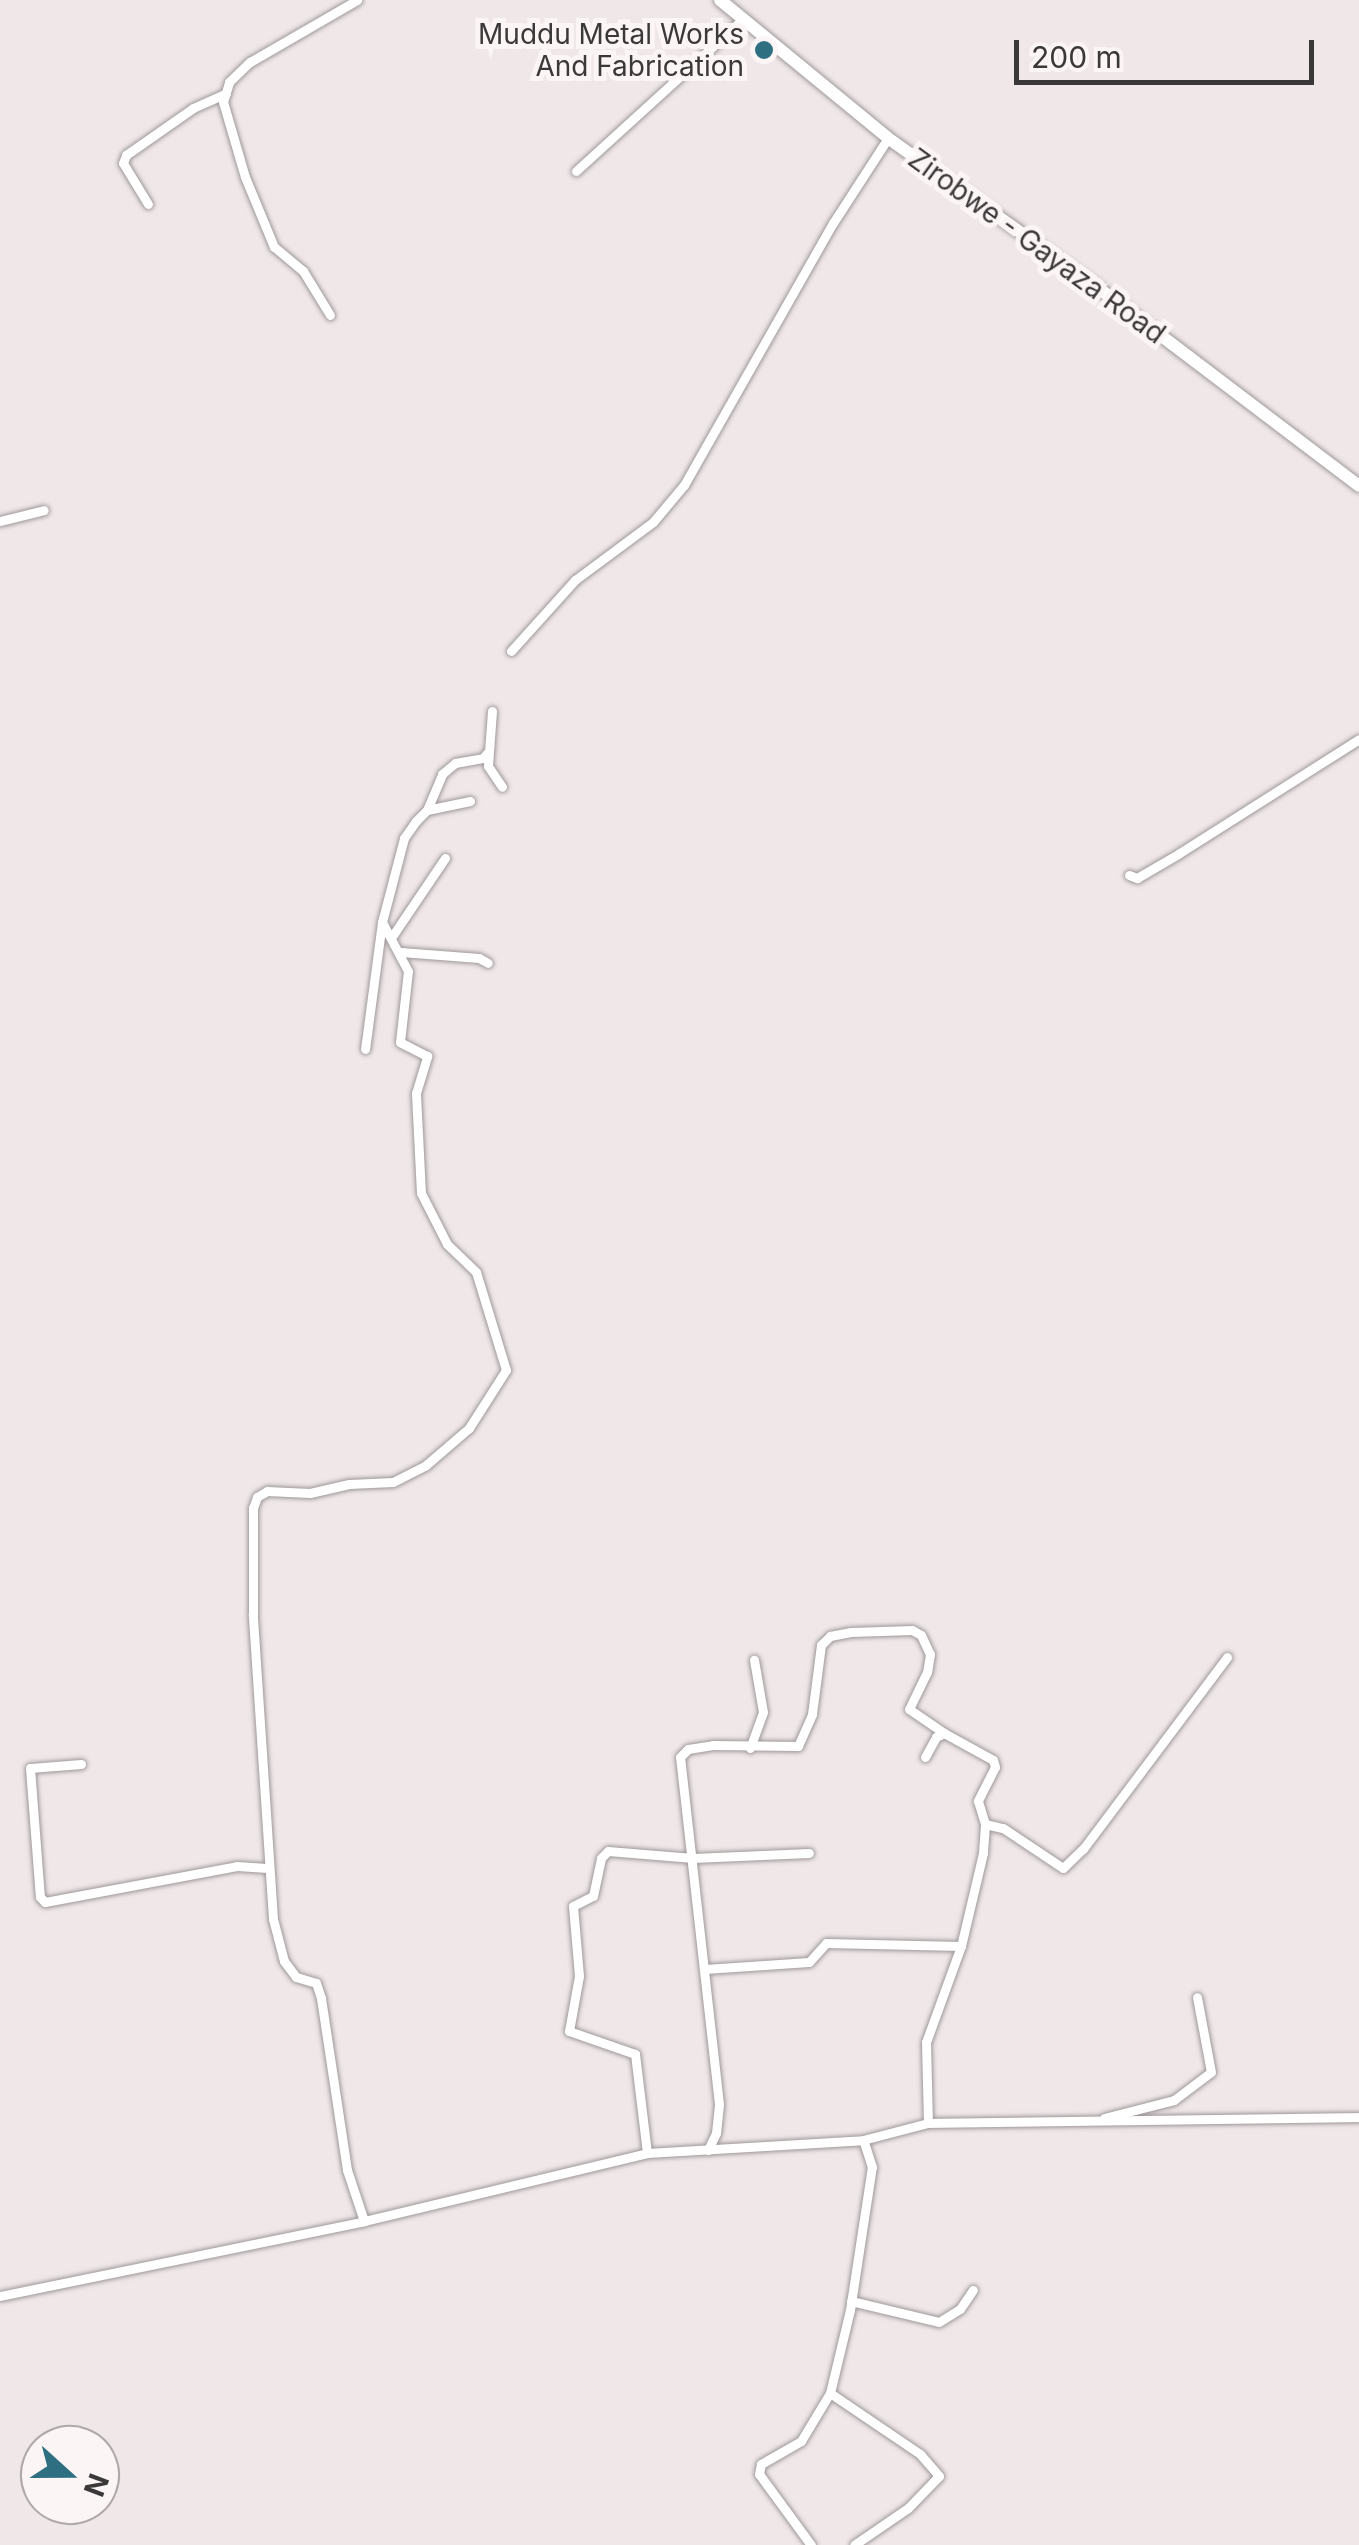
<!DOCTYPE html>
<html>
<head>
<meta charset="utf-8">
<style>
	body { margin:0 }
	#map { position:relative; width:1359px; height:2545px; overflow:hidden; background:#efe7e8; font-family:Inter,sans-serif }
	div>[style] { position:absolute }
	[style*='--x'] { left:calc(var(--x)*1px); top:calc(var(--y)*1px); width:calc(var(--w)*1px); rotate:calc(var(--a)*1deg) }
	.roads { filter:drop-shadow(0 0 2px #9f9899) drop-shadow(0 0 2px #9f9899) }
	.street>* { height:9px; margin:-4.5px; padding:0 4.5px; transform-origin:4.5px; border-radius:4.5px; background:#fff }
	.secondary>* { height:12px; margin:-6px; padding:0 6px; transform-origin:6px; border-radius:6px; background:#fff }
	.dots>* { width:28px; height:28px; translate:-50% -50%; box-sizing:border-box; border:5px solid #fcf5f6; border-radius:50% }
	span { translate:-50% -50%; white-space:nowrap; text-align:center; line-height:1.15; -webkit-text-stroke:10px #fcf5f6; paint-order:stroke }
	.poi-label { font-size:28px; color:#3b3839 }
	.right { translate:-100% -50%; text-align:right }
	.street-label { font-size:28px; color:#3b3839 }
	.north { position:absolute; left:20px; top:2425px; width:100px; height:100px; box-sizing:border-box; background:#fcf5f6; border:2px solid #afa9aa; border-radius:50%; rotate:111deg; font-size:28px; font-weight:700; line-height:40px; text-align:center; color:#3b3839 }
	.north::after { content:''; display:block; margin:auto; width:35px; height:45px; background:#2e6f82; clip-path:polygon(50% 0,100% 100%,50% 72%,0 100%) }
	.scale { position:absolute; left:1014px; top:40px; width:300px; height:45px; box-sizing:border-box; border:5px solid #3b3839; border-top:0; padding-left:12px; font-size:30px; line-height:35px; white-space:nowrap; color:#3b3839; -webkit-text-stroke:8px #fcf5f6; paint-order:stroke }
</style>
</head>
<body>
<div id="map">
	<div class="roads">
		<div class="street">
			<div style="--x:576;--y:171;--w:227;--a:-42.3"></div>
			<div style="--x:148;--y:204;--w:48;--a:-121.4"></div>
			<div style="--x:123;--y:163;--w:9;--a:-69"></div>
			<div style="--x:126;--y:155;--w:82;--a:-35"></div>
			<div style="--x:193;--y:108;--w:36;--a:-24"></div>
			<div style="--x:330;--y:315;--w:52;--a:-121.5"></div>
			<div style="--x:303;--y:271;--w:38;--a:-140"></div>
			<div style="--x:274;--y:247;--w:76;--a:-112.5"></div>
			<div style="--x:245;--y:177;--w:78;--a:-106.3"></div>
			<div style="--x:223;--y:102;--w:21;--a:-73"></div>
			<div style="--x:229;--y:82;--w:29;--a:-44"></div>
			<div style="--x:250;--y:62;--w:124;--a:-30.1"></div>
			<div style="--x:0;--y:521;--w:45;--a:-14"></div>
			<div style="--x:511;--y:651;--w:96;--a:-48"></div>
			<div style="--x:575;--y:580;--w:97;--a:-36.6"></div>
			<div style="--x:653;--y:522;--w:48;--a:-50"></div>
			<div style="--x:684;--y:485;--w:301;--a:-60.4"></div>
			<div style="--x:833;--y:223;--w:101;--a:-57.1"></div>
			<div style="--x:492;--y:711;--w:55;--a:94.2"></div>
			<div style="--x:488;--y:766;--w:25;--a:56"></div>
			<div style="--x:427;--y:810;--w:39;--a:-67"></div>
			<div style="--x:442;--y:774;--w:17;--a:-40"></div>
			<div style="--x:455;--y:763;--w:28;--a:-10"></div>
			<div style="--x:483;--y:758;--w:6;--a:-51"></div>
			<div style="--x:1129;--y:875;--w:9;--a:21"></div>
			<div style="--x:1137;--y:878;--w:48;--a:-30.3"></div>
			<div style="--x:1178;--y:854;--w:214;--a:-32.4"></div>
			<div style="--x:382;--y:922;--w:87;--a:-75.3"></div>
			<div style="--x:404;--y:838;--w:21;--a:-55"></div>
			<div style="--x:416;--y:821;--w:16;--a:-45"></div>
			<div style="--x:427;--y:810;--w:44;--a:-11.8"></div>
			<div style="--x:393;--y:935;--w:93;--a:-56"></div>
			<div style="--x:401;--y:952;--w:78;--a:4.4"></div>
			<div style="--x:479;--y:958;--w:10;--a:29"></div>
			<div style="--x:750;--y:1748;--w:38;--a:-70"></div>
			<div style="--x:763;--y:1712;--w:53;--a:-99.8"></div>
			<div style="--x:925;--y:1757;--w:23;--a:-61"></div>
			<div style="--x:936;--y:1737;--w:9;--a:-27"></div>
			<div style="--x:944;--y:1733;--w:56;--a:28.9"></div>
			<div style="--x:993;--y:1760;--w:7;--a:74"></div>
			<div style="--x:995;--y:1767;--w:38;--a:117"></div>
			<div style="--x:978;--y:1801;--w:24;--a:73"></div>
			<div style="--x:985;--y:1824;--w:29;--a:94"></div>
			<div style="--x:983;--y:1853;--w:96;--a:103.3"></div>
			<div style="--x:961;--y:1946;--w:102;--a:110"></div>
			<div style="--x:926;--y:2042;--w:81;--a:88.6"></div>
			<div style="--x:81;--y:1764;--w:51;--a:175.5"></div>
			<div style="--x:30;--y:1768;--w:129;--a:85.6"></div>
			<div style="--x:40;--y:1897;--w:7;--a:45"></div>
			<div style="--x:45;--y:1902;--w:195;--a:-10.6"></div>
			<div style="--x:237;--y:1866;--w:30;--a:4"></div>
			<div style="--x:985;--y:1824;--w:18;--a:13"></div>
			<div style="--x:1003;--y:1828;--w:72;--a:33.7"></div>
			<div style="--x:1063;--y:1868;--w:28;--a:-44"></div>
			<div style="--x:1083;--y:1849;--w:240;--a:-53.1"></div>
			<div style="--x:705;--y:1969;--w:104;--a:-3.9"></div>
			<div style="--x:809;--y:1962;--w:25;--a:-48"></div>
			<div style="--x:826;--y:1943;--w:135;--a:1.3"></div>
			<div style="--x:1104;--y:2118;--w:72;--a:-14.4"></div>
			<div style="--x:1174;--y:2100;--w:46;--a:-37.1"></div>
			<div style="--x:1211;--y:2072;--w:76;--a:-100.6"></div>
			<div style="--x:708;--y:2150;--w:19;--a:-65"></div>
			<div style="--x:716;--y:2133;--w:29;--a:-84"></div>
			<div style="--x:719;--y:2104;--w:349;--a:-96.4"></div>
			<div style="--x:680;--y:1757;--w:11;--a:-45"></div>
			<div style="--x:688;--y:1749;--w:25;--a:-9"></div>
			<div style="--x:713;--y:1745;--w:85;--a:0.7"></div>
			<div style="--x:798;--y:1746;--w:35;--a:-66"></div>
			<div style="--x:812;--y:1714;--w:70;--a:-82.6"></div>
			<div style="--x:821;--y:1645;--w:13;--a:-45"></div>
			<div style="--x:830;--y:1636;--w:21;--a:-11"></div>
			<div style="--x:851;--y:1632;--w:61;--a:-1.9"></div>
			<div style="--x:912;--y:1630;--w:10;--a:29"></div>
			<div style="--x:921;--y:1635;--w:21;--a:65"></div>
			<div style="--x:930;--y:1654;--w:18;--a:99"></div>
			<div style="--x:927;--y:1672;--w:41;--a:115.9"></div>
			<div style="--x:909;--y:1709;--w:42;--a:34.4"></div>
			<div style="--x:647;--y:2153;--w:100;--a:-96.9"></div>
			<div style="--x:635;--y:2054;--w:70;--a:-160.8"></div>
			<div style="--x:569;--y:2031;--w:56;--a:-79.7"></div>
			<div style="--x:579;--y:1976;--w:70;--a:-94.9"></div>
			<div style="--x:573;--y:1906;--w:22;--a:-27"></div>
			<div style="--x:593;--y:1896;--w:39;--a:-78"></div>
			<div style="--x:601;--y:1858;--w:10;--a:-45"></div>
			<div style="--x:608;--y:1851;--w:85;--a:4.7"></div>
			<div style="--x:693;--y:1858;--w:116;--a:-2.5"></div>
			<div style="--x:364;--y:2221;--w:54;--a:-108.4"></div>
			<div style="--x:347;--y:2170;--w:174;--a:-98.6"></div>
			<div style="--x:321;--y:1998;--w:16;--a:-108"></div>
			<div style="--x:316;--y:1983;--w:21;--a:-163"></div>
			<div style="--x:296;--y:1977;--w:20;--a:-127"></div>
			<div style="--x:284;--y:1961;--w:43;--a:-104.7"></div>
			<div style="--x:273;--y:1919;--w:306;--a:-93.8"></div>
			<div style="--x:253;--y:1614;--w:106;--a:-90"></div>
			<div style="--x:253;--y:1508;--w:12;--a:-70"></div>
			<div style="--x:257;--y:1497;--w:12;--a:-31"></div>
			<div style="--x:267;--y:1491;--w:43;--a:2.7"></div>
			<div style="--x:310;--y:1493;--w:40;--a:-13"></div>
			<div style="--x:349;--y:1484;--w:44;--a:-2.6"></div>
			<div style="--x:393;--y:1482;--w:37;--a:-27"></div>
			<div style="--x:426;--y:1465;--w:57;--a:-40.7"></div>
			<div style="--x:469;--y:1428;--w:69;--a:-57.5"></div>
			<div style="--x:506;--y:1370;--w:102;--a:-107"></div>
			<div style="--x:476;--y:1272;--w:40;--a:-136"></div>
			<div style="--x:447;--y:1244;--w:57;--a:-117"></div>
			<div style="--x:421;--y:1193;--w:100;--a:-92.9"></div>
			<div style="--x:416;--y:1093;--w:39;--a:-73"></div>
			<div style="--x:427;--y:1056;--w:30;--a:-153"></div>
			<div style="--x:400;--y:1042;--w:71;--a:-83.6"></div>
			<div style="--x:408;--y:971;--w:55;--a:-118"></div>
			<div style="--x:382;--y:922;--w:128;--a:97.6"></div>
			<div style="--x:0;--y:2296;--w:372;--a:-11.6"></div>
			<div style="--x:364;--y:2221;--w:291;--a:-13.5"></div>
			<div style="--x:647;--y:2153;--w:216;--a:-3.4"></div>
			<div style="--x:863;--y:2140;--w:67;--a:-14.7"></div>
			<div style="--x:928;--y:2123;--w:431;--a:-0.8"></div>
			<div style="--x:851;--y:2301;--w:90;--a:13.4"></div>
			<div style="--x:939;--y:2322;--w:25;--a:-32"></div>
			<div style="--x:960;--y:2309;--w:23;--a:-56"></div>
			<div style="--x:830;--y:2393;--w:109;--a:34.1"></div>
			<div style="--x:920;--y:2454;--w:29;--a:49"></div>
			<div style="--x:939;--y:2476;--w:45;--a:134.1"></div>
			<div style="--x:908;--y:2508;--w:65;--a:145.6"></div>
			<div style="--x:811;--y:2545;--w:88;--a:-126.2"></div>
			<div style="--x:759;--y:2474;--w:10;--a:-79"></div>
			<div style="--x:761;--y:2464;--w:46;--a:-29.9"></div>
			<div style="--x:801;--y:2441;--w:56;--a:-58.9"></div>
			<div style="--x:830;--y:2393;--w:85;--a:-76.5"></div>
			<div style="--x:850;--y:2310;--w:145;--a:-81.3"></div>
			<div style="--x:872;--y:2167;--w:28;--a:-108"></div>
		</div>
		<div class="secondary">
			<div style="--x:720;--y:0;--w:217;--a:39.4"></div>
			<div style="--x:888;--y:138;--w:252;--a:35.5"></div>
			<div style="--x:1093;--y:284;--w:334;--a:37.2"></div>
		</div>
	</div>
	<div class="dots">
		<div style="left:764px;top:50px;background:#2e6f82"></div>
	</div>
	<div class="poi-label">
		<span class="right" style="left:744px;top:50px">Muddu Metal Works<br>And Fabrication</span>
	</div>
	<div class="street-label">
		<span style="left:1037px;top:246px;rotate:36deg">Zirobwe - Gayaza Road</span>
	</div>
	<div class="north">N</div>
	<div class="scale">200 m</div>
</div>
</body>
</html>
